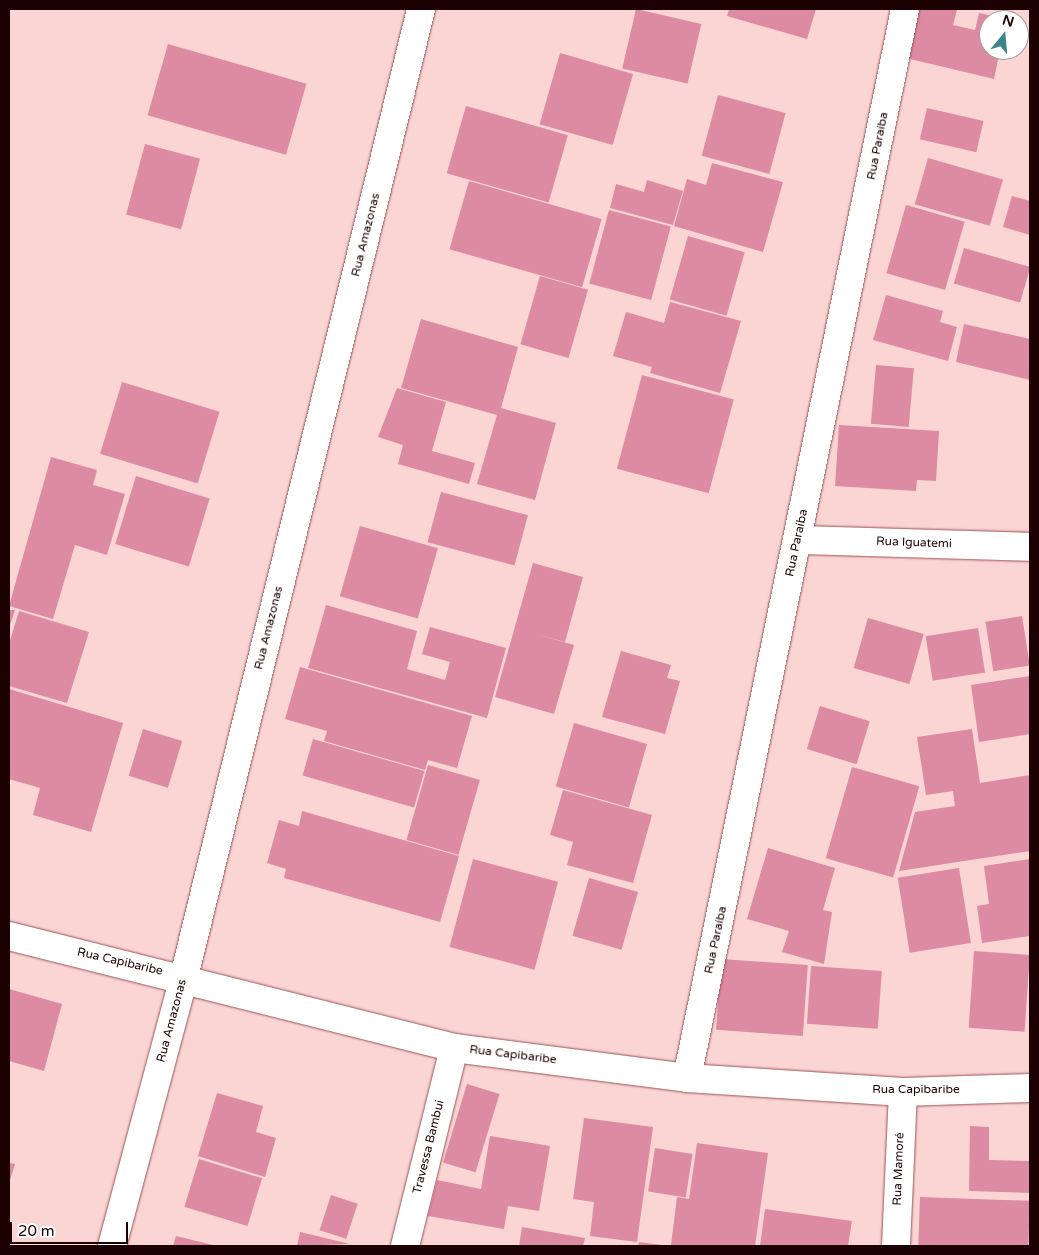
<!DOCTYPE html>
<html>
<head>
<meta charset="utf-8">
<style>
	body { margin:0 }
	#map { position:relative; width:1039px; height:1255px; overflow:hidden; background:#fad5d4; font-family:"Varela Round",sans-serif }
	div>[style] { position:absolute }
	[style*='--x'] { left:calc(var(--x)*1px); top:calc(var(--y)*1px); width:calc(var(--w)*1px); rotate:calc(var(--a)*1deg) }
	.building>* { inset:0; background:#dd8aa3; transform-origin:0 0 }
	.roads { filter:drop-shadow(0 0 1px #9f5051) drop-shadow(0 0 1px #9f5051) }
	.minor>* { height:28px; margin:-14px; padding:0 14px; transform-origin:14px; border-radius:14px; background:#fff }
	span { translate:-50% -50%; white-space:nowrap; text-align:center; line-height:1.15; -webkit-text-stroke:4px #fff; paint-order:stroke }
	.street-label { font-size:12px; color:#1d0203 }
	.frame { position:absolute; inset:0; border:10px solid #1d0203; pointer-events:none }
	.north { position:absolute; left:979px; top:10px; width:50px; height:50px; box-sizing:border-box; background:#fff; border:1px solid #a59a9a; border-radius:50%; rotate:17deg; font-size:14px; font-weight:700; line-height:20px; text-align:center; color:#1d0203 }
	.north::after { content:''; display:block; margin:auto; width:18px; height:22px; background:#3c8489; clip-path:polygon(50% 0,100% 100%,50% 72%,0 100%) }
	.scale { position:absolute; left:10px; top:1222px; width:118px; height:22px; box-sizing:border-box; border:2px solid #1d0203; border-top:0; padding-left:6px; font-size:15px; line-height:18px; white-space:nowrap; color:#1d0203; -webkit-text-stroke:4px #fff; paint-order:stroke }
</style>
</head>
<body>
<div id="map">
	<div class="building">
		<div style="left:636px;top:9px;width:67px;height:61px;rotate:13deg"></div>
		<div style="clip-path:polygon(729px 9px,816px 9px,807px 39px,727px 16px)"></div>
		<div style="clip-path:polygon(917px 9px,957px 10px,953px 25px,975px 30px,979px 13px,1008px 19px,989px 20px,989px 50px,1000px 50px,994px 79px,906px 58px)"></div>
		<div style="left:168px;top:44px;width:144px;height:74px;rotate:16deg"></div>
		<div style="left:560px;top:53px;width:76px;height:74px;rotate:16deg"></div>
		<div style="left:718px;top:95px;width:70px;height:63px;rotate:15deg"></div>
		<div style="left:466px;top:106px;width:106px;height:70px;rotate:16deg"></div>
		<div style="left:927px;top:108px;width:58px;height:32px;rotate:13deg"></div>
		<div style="left:145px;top:144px;width:57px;height:73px;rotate:15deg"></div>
		<div style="left:928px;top:158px;width:78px;height:48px;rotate:16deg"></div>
		<div style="clip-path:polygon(712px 163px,783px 182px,763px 252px,674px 226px,687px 179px,706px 185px)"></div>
		<div style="clip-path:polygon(647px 180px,683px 191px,673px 225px,610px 208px,616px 184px,644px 192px)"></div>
		<div style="left:469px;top:181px;width:138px;height:71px;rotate:16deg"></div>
		<div style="clip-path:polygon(1012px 196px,1030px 201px,1030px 235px,1003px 227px)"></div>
		<div style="left:906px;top:205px;width:61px;height:71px;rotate:16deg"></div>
		<div style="left:609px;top:210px;width:64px;height:76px;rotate:15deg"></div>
		<div style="left:688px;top:236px;width:59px;height:66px;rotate:16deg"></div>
		<div style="left:964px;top:248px;width:69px;height:37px;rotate:16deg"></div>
		<div style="left:540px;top:276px;width:50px;height:71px;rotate:16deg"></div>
		<div style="clip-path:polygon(886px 295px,943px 311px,940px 322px,957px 327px,948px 361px,873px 340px)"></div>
		<div style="clip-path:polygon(670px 302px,741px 321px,720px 393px,650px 373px,652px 367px,613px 356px,626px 312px,664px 323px)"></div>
		<div style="clip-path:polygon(421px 319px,518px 347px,501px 408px,556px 423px,535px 500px,477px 484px,497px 415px,401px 388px)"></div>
		<div style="clip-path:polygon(964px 324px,1030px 339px,1030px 380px,956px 362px)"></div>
		<div style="left:876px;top:365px;width:38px;height:59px;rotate:5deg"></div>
		<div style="left:642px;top:375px;width:95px;height:97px;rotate:15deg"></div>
		<div style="left:122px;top:382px;width:102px;height:75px;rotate:17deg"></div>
		<div style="clip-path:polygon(397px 388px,446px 402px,432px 451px,475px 463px,469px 484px,398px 464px,403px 445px,378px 437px)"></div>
		<div style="clip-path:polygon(839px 425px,939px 431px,936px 481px,917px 480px,916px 491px,835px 486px)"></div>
		<div style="clip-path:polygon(51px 457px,97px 470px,93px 485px,125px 494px,107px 555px,75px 545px,53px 619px,9px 606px)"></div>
		<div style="left:136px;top:476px;width:77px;height:71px;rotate:17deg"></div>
		<div style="left:441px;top:492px;width:90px;height:52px;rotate:15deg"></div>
		<div style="left:360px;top:526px;width:81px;height:73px;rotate:16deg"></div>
		<div style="clip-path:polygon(533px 563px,583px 577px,565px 642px,535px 634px,574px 645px,554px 714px,495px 697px)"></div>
		<div style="clip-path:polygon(326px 605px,417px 631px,407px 669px,445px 680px,450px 662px,422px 654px,430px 627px,506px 648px,487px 718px,308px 668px)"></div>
		<div style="clip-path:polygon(9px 610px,15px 610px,9px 628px)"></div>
		<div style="clip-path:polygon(19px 611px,89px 632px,67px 703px,9px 686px,9px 644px)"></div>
		<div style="left:1022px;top:616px;width:50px;height:37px;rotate:81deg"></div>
		<div style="left:868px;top:618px;width:58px;height:52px;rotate:16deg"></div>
		<div style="left:978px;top:628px;width:45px;height:53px;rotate:81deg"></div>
		<div style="clip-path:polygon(621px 651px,671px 665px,667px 678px,680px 681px,665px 734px,602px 717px)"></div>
		<div style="clip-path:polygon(300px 667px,472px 716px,457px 768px,428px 760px,425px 770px,324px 741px,327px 731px,285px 719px)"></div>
		<div style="clip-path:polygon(1030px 676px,1030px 734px,979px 742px,971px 685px)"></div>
		<div style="clip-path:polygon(9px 689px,123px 723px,91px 832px,33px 815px,40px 788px,9px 779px)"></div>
		<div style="left:820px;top:706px;width:52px;height:45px;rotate:17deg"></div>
		<div style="left:574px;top:723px;width:76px;height:66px;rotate:16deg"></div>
		<div style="left:143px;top:729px;width:41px;height:49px;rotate:17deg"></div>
		<div style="clip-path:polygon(972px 729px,980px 783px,1030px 775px,1030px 851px,899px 871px,915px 812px,955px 806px,953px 791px,926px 795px,917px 737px)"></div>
		<div style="left:313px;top:739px;width:116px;height:38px;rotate:16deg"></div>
		<div style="left:428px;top:765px;width:54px;height:78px;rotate:16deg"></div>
		<div style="left:852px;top:767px;width:70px;height:95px;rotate:16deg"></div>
		<div style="clip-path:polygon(563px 790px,652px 815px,633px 883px,567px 865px,573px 842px,550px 835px)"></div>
		<div style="clip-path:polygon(302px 811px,459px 856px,440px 922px,284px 878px,286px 869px,267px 863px,279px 820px,299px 826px)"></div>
		<div style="clip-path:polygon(768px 848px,835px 868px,823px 910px,832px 912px,824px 964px,782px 952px,789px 931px,747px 919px)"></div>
		<div style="left:473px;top:859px;width:88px;height:91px;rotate:15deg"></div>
		<div style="clip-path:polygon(1030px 859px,1030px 936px,982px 943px,977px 906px,989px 904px,984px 866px)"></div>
		<div style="left:959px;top:868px;width:76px;height:62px;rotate:81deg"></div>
		<div style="left:589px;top:878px;width:51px;height:60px;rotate:16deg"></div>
		<div style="left:974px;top:951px;width:56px;height:77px;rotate:4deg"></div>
		<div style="left:721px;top:959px;width:87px;height:71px;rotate:4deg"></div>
		<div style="left:811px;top:966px;width:71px;height:58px;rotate:4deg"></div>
		<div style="clip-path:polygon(9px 989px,62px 1004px,44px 1071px,9px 1061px)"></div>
		<div style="left:467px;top:1084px;width:34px;height:82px;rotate:17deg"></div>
		<div style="clip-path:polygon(217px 1093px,263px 1106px,256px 1132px,276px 1138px,265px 1177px,198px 1156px)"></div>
		<div style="clip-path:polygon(584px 1118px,653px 1127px,637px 1242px,590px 1236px,594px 1202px,573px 1199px)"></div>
		<div style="clip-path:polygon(970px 1126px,989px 1127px,989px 1160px,1030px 1161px,1030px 1193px,969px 1191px)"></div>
		<div style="clip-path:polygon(490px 1136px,550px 1146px,539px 1211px,508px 1206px,504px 1229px,428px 1216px,437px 1180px,481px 1189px)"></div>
		<div style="clip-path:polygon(697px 1143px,768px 1153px,755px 1246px,671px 1245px,677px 1197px,689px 1199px)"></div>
		<div style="left:655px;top:1148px;width:38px;height:44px;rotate:9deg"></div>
		<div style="left:199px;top:1159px;width:66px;height:50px;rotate:17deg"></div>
		<div style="clip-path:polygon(9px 1163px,15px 1164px,9px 1183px)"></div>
		<div style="left:331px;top:1195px;width:28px;height:37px;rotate:18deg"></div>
		<div style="left:920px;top:1197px;width:110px;height:49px;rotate:2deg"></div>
		<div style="clip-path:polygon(765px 1209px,852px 1221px,848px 1246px,760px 1246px)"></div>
		<div style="clip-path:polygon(522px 1227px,585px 1238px,583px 1246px,519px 1246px)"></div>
		<div style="clip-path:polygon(300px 1232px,350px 1244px,297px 1246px)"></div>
		<div style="clip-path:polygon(176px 1236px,217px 1246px,173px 1246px)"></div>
		<div style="clip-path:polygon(639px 1242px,662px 1245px,662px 1246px,638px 1246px)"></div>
	</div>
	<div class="roads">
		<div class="minor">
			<div style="--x:798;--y:540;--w:232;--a:1.7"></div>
			<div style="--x:9;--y:936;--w:459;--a:14.1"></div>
			<div style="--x:454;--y:1048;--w:235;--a:7.3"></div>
			<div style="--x:687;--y:1078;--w:216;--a:3.7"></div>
			<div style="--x:903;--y:1092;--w:127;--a:-1.8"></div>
			<div style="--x:687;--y:1078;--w:1091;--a:-78.47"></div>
			<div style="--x:112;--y:1246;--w:278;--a:-75"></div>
			<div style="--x:184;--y:977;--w:997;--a:-76.24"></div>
			<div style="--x:405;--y:1246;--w:204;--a:-76.1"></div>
			<div style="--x:896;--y:1246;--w:154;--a:-87.4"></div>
		</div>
	</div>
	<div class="street-label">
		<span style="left:878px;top:146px;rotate:-79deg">Rua Paraíba</span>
		<span style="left:366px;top:235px;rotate:-76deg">Rua Amazonas</span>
		<span style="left:797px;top:543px;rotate:-78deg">Rua Paraíba</span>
		<span style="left:914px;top:543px;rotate:2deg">Rua Iguatemi</span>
		<span style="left:269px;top:628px;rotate:-76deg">Rua Amazonas</span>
		<span style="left:716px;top:940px;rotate:-78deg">Rua Paraíba</span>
		<span style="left:120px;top:962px;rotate:13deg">Rua Capibaribe</span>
		<span style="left:172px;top:1021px;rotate:-75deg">Rua Amazonas</span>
		<span style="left:513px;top:1055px;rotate:7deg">Rua Capibaribe</span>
		<span style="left:916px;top:1090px">Rua Capibaribe</span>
		<span style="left:429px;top:1147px;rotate:-76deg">Travessa Bambui</span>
		<span style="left:899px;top:1169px;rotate:-88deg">Rua Mamoré</span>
	</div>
	<div class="frame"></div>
	<div class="north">N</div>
	<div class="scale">20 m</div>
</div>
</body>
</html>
